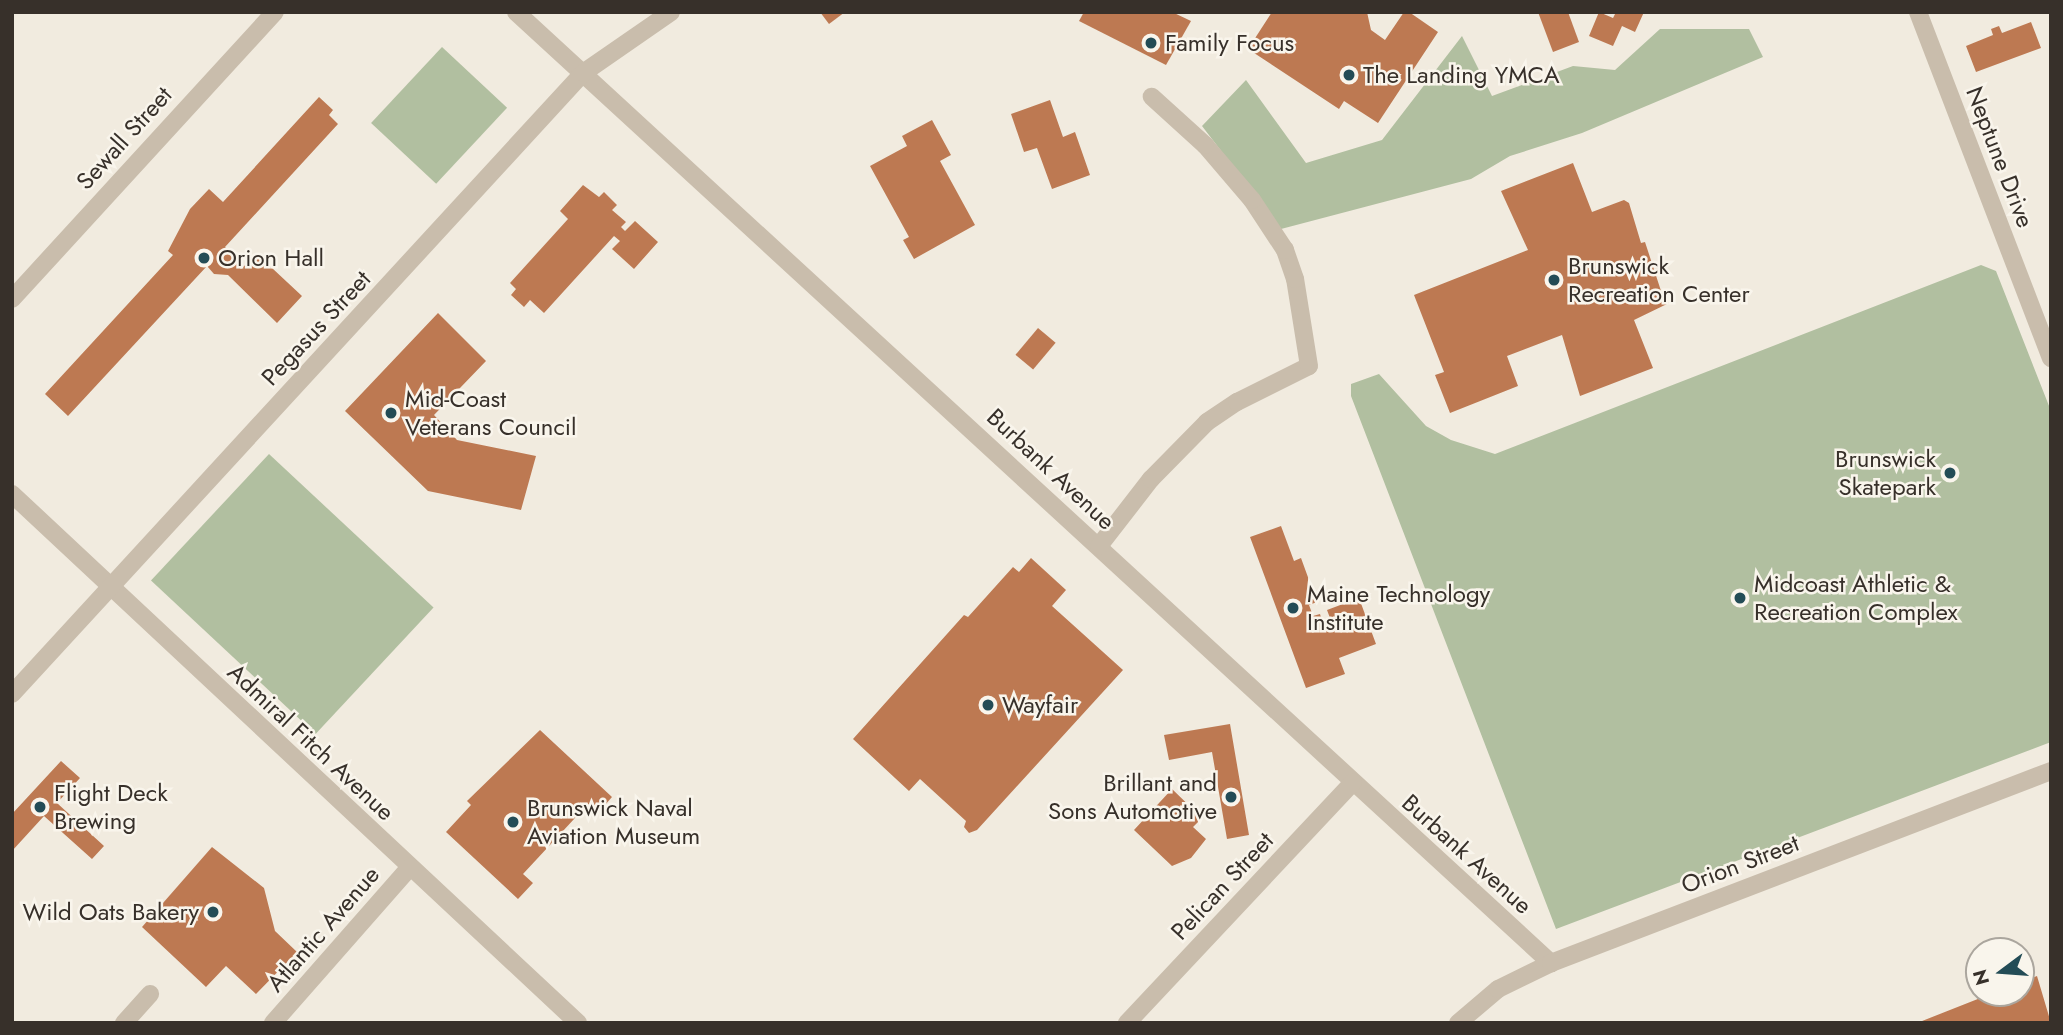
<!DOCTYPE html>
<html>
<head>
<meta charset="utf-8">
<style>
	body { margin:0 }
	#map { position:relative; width:2063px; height:1035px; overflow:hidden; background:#f1ebdf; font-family:Jost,sans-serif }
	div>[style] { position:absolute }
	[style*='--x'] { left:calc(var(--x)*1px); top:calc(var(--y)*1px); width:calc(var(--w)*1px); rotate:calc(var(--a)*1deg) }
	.green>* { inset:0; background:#b1bfa0; transform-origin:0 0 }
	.building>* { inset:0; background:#bd7952; transform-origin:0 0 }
	.minor>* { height:18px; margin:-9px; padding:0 9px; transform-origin:9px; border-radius:9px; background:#c9bdac }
	.dots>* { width:19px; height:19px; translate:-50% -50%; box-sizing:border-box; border:4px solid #f9f5ec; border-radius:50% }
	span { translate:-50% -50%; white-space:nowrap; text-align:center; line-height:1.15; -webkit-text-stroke:5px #f9f5ec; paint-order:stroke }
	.poi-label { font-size:24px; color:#37302a }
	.left { translate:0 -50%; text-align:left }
	.right { translate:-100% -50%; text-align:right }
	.street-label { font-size:24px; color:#37302a }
	.frame { position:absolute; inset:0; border:14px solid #37302a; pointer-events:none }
	.north { position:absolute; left:1965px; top:937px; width:70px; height:70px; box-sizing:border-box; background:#f9f5ec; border:2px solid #aba69e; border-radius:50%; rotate:254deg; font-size:19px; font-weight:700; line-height:28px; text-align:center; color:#37302a }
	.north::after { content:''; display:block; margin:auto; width:24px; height:32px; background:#234c56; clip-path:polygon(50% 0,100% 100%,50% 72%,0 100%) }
</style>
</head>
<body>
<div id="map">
	<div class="green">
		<div style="clip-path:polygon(1660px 29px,1749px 29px,1763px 57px,1582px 133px,1510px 156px,1471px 179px,1281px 229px,1202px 126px,1246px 80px,1306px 163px,1382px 140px,1462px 36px,1492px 96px,1573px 66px,1615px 70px)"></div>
		<div style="left:442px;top:47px;width:89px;height:104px;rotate:43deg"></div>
		<div style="clip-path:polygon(1981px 265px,1996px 271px,2051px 411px,2051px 742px,1556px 929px,1351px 396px,1351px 384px,1379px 374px,1426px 426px,1451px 440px,1495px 454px)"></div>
		<div style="left:269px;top:454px;width:225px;height:173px;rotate:43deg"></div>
	</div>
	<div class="building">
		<div style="clip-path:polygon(820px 12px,845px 12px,829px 24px)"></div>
		<div style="clip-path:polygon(1084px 12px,1172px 12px,1191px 21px,1166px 65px,1079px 21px)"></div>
		<div style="clip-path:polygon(1272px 12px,1367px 12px,1371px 30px,1385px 40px,1404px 12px,1409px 12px,1438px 32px,1378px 123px,1344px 101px,1339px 109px,1248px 49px)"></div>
		<div style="clip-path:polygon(1538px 12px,1568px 12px,1579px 42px,1553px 52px)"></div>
		<div style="clip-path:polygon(1599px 12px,1613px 18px,1616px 12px,1644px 12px,1635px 32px,1622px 26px,1613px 46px,1589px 36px)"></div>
		<div style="clip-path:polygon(2031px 22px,2041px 48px,1976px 72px,1966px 46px,1993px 35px,1991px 29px,1999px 26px,2002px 33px)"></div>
		<div style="clip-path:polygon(319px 97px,333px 110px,329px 115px,338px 124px,225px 247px,241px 261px,237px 265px,241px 269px,257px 254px,302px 296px,277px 323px,228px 275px,214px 274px,207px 266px,68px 416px,45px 394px,173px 255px,168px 251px,190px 209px,209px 189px,223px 202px)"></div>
		<div style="clip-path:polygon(1050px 100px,1063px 137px,1075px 132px,1090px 175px,1052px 189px,1037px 148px,1024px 152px,1011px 114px)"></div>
		<div style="clip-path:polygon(932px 120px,951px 155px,940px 161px,975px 225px,914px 259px,903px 240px,909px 237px,870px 166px,907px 146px,902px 136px)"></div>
		<div style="clip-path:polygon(1573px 163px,1592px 212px,1624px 200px,1629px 203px,1641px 243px,1645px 242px,1663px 297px,1669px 303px,1634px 320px,1653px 368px,1580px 396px,1562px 335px,1507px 356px,1518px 386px,1450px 413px,1435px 375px,1444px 372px,1414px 295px,1528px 250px,1501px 191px)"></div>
		<div style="clip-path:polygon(583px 185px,599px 197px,604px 192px,617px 205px,612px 210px,626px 222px,621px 227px,625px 231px,635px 221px,658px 242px,634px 269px,612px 249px,620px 241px,614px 236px,544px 313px,530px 300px,524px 307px,511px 295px,516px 289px,510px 283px,568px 219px,560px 211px)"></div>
		<div style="clip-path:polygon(438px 313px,486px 361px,434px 415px,457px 440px,536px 456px,521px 510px,428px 491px,345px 411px)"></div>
		<div style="left:1038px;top:328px;width:23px;height:35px;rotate:40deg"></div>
		<div style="clip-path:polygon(1281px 526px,1294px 561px,1301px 558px,1317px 602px,1309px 605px,1313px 616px,1320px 614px,1322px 621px,1330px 618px,1327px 610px,1359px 598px,1376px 644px,1339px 658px,1345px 674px,1306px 688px,1250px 537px)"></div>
		<div style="clip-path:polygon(1031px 558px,1066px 590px,1052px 606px,1123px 670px,977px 830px,969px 833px,964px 827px,966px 821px,920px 779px,909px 791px,853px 739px,964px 615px,968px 617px,1013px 567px,1019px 572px)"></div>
		<div style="clip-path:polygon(1230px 724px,1249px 835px,1227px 839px,1212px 752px,1169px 760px,1164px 735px)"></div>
		<div style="clip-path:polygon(540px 730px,612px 797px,598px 813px,588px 804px,523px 874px,533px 883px,518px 899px,446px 832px,471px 805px,467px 801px)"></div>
		<div style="clip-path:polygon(61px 761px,80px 778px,57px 803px,104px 846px,92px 859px,44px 816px,12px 851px,12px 814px)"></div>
		<div style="clip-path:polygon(1172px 789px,1202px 818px,1193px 827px,1206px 839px,1191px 858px,1172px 866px,1134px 830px)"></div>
		<div style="clip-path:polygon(212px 847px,264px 888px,275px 931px,297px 952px,256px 994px,226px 966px,206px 987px,142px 927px)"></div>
		<div style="clip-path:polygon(2037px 976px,2051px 1023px,1917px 1023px,1993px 993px,2021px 993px,2021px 982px)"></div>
	</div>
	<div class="minor">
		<div style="--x:516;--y:12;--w:1406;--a:42.58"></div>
		<div style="--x:1918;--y:12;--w:371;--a:69"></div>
		<div style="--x:12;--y:299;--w:389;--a:-47.5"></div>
		<div style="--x:12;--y:494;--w:775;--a:43.06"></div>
		<div style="--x:1099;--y:546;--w:85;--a:-52.2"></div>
		<div style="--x:1151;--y:479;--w:80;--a:-45.5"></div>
		<div style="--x:1207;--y:422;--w:36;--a:-34"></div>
		<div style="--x:1237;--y:402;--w:80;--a:-26.6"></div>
		<div style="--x:1309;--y:366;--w:88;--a:-99.1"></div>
		<div style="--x:1295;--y:279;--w:31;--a:-109"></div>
		<div style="--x:1285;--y:250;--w:60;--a:-123.4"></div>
		<div style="--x:1252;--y:200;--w:72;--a:-130.5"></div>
		<div style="--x:1205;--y:145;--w:72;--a:-137.8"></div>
		<div style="--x:12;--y:694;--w:844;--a:-47.4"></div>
		<div style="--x:583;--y:73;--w:107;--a:-34.7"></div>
		<div style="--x:124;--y:1023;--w:39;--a:-48"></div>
		<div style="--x:273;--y:1023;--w:208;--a:-48.7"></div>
		<div style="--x:1127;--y:1023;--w:330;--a:-46.8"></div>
		<div style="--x:1458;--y:1023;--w:52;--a:-40.4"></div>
		<div style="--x:1498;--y:989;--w:59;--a:-26.1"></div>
		<div style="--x:1551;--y:963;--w:536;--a:-21.01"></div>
	</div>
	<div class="dots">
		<div style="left:1151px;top:43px;background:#234c56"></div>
		<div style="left:1349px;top:75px;background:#234c56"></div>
		<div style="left:204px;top:258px;background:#234c56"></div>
		<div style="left:1554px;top:280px;background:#234c56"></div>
		<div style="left:391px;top:413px;background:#234c56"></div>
		<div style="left:1950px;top:473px;background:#234c56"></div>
		<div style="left:1740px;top:598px;background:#234c56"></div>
		<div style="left:1293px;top:608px;background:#234c56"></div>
		<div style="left:988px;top:705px;background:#234c56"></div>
		<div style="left:1231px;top:797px;background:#234c56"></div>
		<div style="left:40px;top:807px;background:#234c56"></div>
		<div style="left:513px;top:822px;background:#234c56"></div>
		<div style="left:213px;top:912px;background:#234c56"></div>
	</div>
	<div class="poi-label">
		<span class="left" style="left:1165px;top:43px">Family Focus</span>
		<span class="left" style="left:1363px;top:75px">The Landing YMCA</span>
		<span class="left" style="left:218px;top:258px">Orion Hall</span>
		<span class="left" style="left:1568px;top:280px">Brunswick<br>Recreation Center</span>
		<span class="left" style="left:405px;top:413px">Mid-Coast<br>Veterans Council</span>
		<span class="right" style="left:1936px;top:473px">Brunswick<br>Skatepark</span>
		<span class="left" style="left:1754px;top:598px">Midcoast Athletic &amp;<br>Recreation Complex</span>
		<span class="left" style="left:1307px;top:608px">Maine Technology<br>Institute</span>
		<span class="left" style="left:1002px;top:705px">Wayfair</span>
		<span class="right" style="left:1217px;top:797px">Brillant and<br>Sons Automotive</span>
		<span class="left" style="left:54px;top:807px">Flight Deck<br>Brewing</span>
		<span class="left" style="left:527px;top:822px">Brunswick Naval<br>Aviation Museum</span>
		<span class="right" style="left:199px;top:912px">Wild Oats Bakery</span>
	</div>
	<div class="street-label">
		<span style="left:124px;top:138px;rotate:-48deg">Sewall Street</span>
		<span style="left:2000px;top:157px;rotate:69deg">Neptune Drive</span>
		<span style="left:316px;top:328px;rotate:-47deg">Pegasus Street</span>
		<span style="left:1051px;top:469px;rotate:43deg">Burbank Avenue</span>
		<span style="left:311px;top:742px;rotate:43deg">Admiral Fitch Avenue</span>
		<span style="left:1467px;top:854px;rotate:42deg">Burbank Avenue</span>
		<span style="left:1740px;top:864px;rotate:-21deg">Orion Street</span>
		<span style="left:1222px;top:886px;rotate:-47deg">Pelican Street</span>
		<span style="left:323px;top:929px;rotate:-49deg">Atlantic Avenue</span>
	</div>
	<div class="frame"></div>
	<div class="north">N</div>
</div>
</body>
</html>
